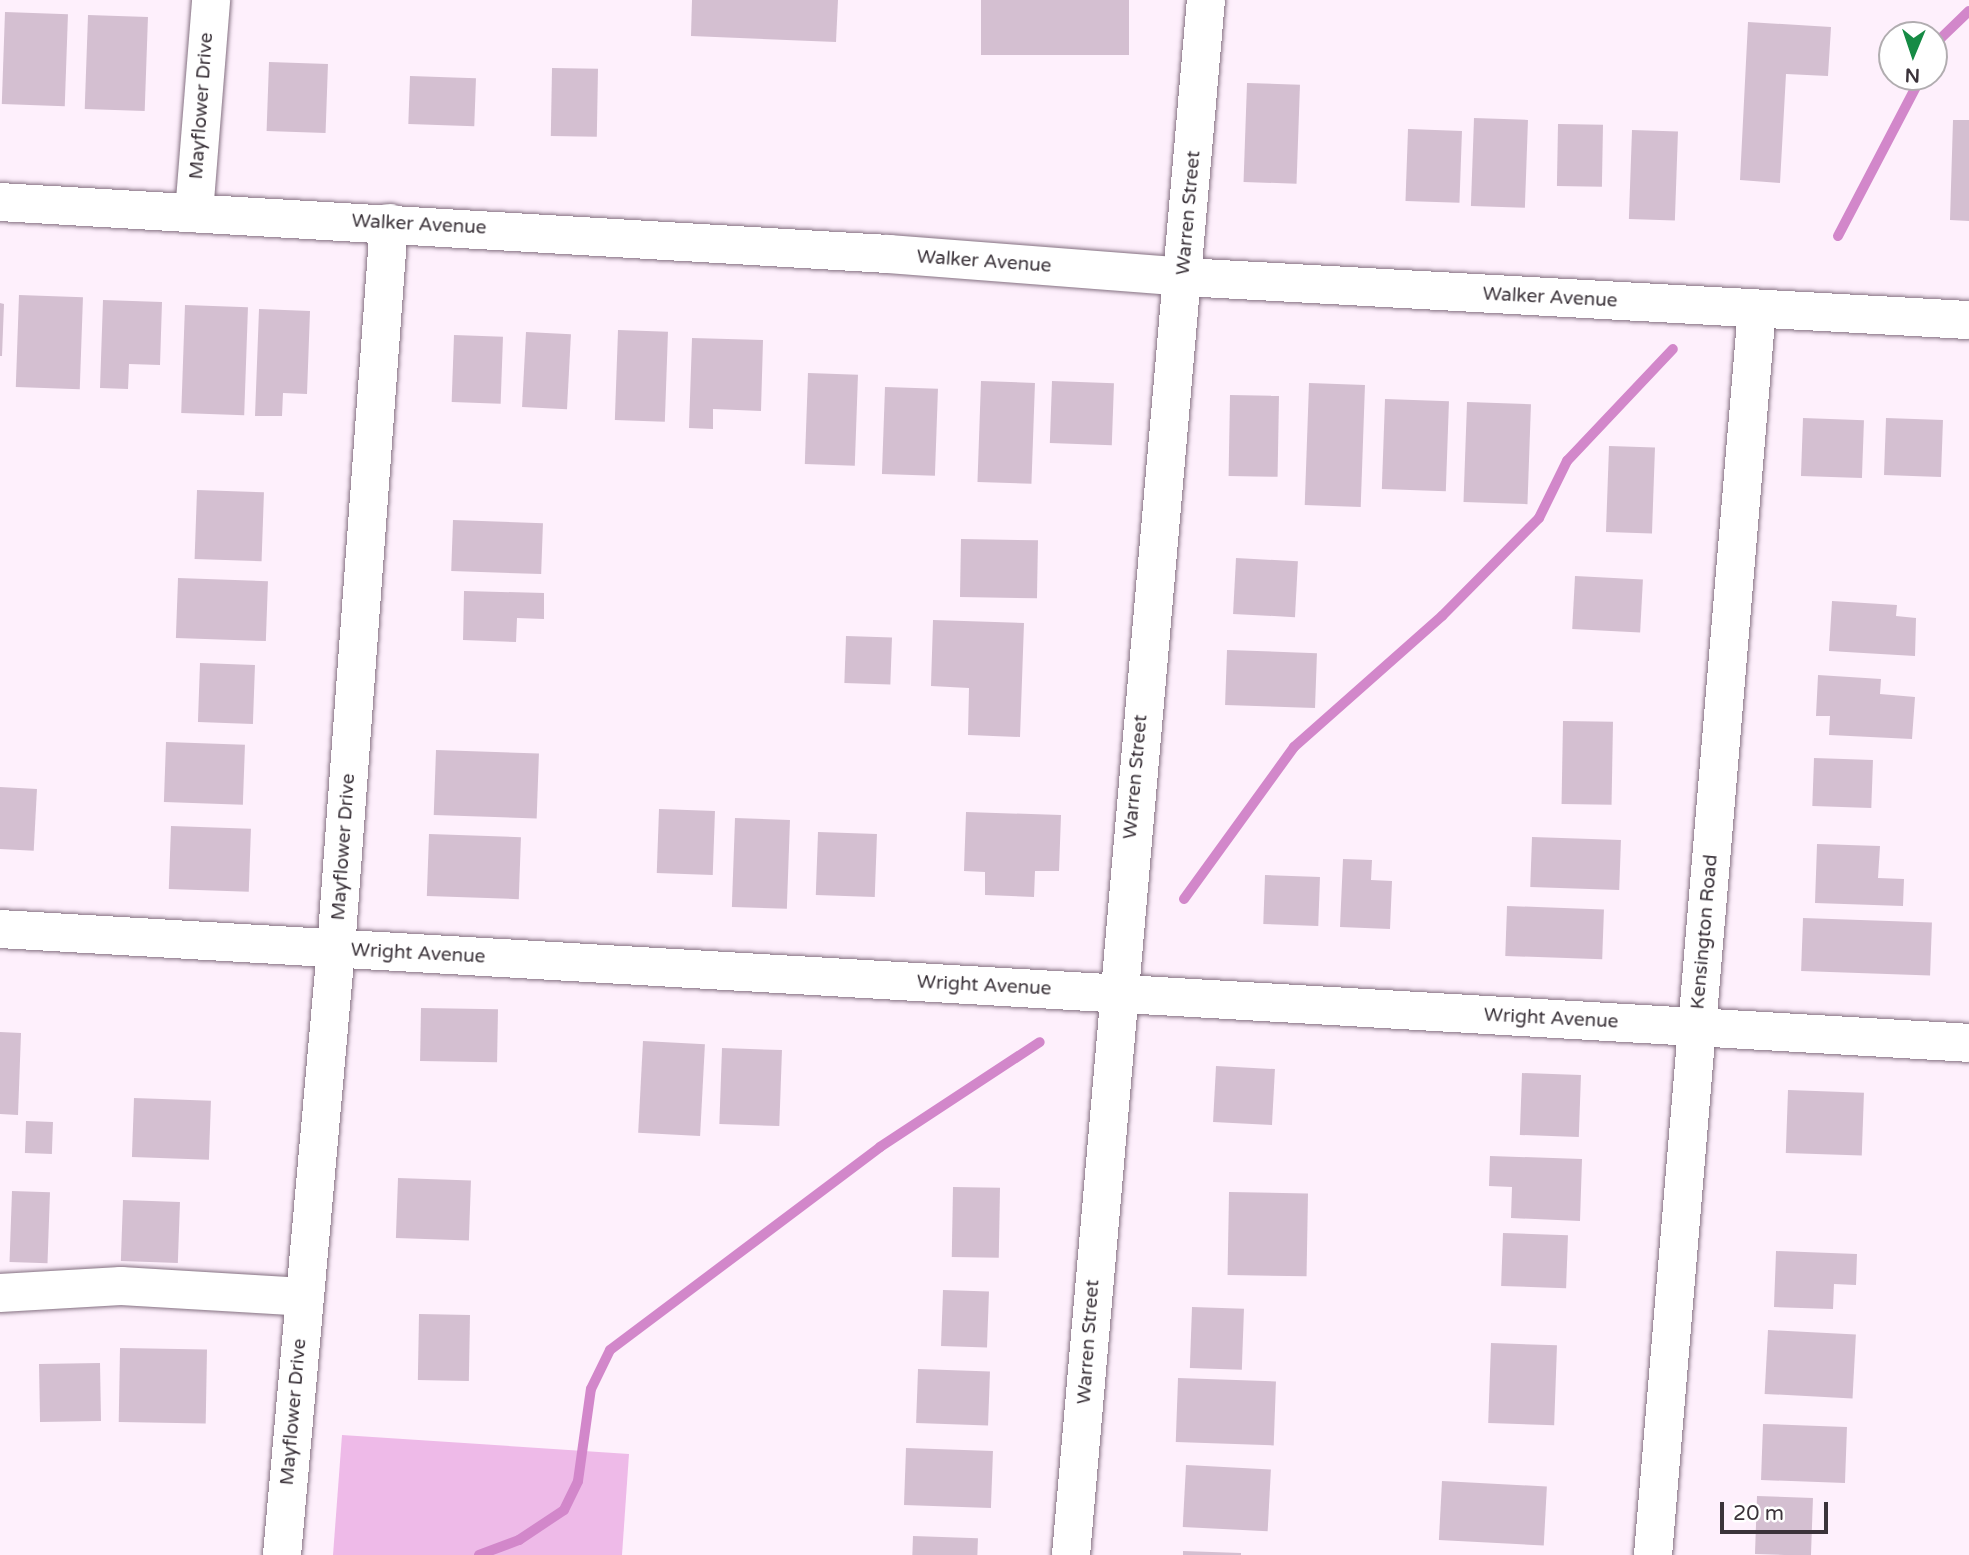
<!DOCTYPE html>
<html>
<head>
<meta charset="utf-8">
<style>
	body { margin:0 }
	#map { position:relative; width:1969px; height:1555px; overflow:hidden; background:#fef0fc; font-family:"Varela Round",sans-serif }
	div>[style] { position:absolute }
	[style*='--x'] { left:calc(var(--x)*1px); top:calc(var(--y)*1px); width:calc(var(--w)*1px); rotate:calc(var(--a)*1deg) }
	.green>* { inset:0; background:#eebae8 }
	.stream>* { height:10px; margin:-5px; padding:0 5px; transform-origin:5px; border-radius:5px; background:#d287ca }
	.building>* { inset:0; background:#d4bfd1; transform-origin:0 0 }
	.roads { filter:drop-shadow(0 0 2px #847081) drop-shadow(0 0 2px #847081) }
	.minor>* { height:38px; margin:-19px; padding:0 19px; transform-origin:19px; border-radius:19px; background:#fff }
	span { translate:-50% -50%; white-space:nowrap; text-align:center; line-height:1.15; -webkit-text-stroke:5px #fff; paint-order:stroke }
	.street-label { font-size:19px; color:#3b333a }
	.north { position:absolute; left:1878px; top:21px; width:70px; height:70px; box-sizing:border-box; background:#fff; border:2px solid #b1adb0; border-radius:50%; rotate:182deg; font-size:19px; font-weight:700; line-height:28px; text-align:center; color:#3b333a }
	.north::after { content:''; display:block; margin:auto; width:24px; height:32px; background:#168b45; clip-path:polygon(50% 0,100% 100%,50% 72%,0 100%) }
	.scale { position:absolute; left:1720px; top:1502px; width:108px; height:32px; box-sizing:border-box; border:4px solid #3b333a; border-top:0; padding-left:9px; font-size:21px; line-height:24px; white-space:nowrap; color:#3b333a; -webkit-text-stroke:5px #fff; paint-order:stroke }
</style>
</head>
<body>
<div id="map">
	<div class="green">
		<div style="clip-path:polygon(342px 1435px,629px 1454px,622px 1555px,333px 1555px)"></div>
	</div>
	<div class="stream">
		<div style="--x:1934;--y:51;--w:15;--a:-62"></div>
		<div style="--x:1941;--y:38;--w:39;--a:-44"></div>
		<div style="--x:1838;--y:236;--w:179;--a:-62.4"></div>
		<div style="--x:1184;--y:899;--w:188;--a:-54.1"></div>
		<div style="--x:1294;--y:747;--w:198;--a:-41.5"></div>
		<div style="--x:1442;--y:616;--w:138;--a:-45.3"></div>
		<div style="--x:1539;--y:518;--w:64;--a:-63.8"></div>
		<div style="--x:1567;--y:461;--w:154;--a:-46.6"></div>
		<div style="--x:479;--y:1555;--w:43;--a:-20.6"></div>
		<div style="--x:519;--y:1540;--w:54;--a:-33.7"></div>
		<div style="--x:564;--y:1510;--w:32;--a:-64"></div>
		<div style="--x:578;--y:1481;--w:93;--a:-82"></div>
		<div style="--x:591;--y:1389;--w:43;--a:-64"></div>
		<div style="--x:610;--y:1350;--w:338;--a:-36.9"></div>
		<div style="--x:880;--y:1147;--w:191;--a:-33.3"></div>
	</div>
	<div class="building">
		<div style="clip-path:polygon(692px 0,838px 0,836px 42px,691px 36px)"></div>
		<div style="left:981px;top:0;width:148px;height:55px"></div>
		<div style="left:5px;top:12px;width:63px;height:92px;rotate:2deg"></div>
		<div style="left:88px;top:15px;width:60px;height:94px;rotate:2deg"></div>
		<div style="clip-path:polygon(1748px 22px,1831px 27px,1828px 76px,1786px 74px,1780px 183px,1740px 180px)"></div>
		<div style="left:269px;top:62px;width:59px;height:69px;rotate:2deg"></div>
		<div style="left:552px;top:68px;width:46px;height:68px;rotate:1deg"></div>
		<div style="left:410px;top:76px;width:66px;height:48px;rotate:2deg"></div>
		<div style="left:1247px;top:83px;width:53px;height:99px;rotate:2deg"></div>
		<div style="left:1474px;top:118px;width:54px;height:88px;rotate:2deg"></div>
		<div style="clip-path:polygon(1953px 120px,1969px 120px,1969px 221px,1950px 220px)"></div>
		<div style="left:1558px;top:124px;width:45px;height:62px;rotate:1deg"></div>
		<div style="left:1408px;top:129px;width:54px;height:72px;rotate:2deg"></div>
		<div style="left:1632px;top:130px;width:46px;height:89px;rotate:2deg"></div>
		<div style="left:19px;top:295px;width:64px;height:92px;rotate:2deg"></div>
		<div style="clip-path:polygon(103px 300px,162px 302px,160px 365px,129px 364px,128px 389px,100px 388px)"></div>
		<div style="clip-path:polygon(0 303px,4px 304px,2px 356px,0 356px)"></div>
		<div style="left:185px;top:305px;width:63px;height:108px;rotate:2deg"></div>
		<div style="clip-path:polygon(259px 309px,310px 311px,307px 394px,283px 393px,282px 416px,255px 416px)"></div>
		<div style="left:618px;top:330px;width:50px;height:90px;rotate:2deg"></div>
		<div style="left:526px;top:332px;width:45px;height:75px;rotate:3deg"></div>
		<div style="left:454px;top:335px;width:49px;height:67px;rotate:2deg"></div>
		<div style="clip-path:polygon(692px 338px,763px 340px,761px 411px,713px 409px,713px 429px,689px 428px)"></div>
		<div style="left:808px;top:373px;width:50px;height:91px;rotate:2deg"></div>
		<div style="left:981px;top:381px;width:54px;height:101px;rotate:2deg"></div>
		<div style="left:1052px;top:381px;width:62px;height:62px;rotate:2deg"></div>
		<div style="left:1309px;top:383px;width:56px;height:122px;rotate:2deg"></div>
		<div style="left:885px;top:387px;width:53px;height:87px;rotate:2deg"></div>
		<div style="left:1230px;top:395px;width:49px;height:81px;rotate:1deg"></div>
		<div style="left:1385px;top:399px;width:64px;height:90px;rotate:2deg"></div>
		<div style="left:1467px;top:402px;width:64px;height:100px;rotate:2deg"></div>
		<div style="left:1803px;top:418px;width:61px;height:58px;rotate:2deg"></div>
		<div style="left:1886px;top:418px;width:57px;height:57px;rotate:2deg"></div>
		<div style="left:1609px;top:446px;width:46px;height:86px;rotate:2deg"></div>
		<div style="left:197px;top:490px;width:67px;height:69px;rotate:2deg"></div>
		<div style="left:453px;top:520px;width:90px;height:51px;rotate:2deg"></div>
		<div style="left:961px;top:539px;width:77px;height:58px;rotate:1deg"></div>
		<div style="left:1236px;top:558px;width:62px;height:56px;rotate:3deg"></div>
		<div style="left:1575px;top:576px;width:68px;height:53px;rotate:3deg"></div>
		<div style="left:178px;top:578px;width:90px;height:60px;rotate:2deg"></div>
		<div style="clip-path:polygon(464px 591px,544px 593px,544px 619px,517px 618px,516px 642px,463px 640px)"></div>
		<div style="clip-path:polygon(1832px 601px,1897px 605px,1896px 616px,1916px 618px,1915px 656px,1829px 651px)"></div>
		<div style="clip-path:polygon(933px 620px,1024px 623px,1020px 737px,968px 735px,969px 688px,931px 686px)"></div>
		<div style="left:846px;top:636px;width:46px;height:47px;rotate:2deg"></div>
		<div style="left:1227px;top:650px;width:90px;height:55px;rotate:2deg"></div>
		<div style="left:200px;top:663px;width:55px;height:59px;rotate:2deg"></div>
		<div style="clip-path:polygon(1818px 675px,1881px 679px,1880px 694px,1915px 697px,1912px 739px,1829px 735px,1830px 716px,1816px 716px)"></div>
		<div style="left:1563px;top:721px;width:50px;height:83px;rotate:1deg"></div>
		<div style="left:166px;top:742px;width:79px;height:60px;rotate:2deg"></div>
		<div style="left:436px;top:750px;width:103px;height:65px;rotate:2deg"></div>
		<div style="left:1814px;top:758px;width:59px;height:48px;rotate:2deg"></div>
		<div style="left:0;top:787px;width:37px;height:62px;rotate:3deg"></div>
		<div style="left:659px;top:809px;width:56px;height:64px;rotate:2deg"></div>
		<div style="clip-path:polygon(966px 812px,1061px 815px,1059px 871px,1035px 871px,1034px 897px,985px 895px,985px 872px,964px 871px)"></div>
		<div style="left:735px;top:818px;width:55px;height:89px;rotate:2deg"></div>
		<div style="left:171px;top:826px;width:80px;height:63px;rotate:2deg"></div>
		<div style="left:818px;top:832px;width:59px;height:63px;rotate:2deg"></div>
		<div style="left:429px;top:834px;width:92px;height:62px;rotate:2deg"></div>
		<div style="left:1532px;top:837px;width:89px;height:50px;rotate:2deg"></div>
		<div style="clip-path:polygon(1817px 844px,1880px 846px,1878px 878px,1904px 879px,1903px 906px,1815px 903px)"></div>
		<div style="clip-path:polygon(1343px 859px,1372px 860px,1371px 880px,1392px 881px,1390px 929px,1340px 927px)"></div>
		<div style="left:1265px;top:875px;width:55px;height:49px;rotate:2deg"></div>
		<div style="left:1507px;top:906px;width:97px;height:50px;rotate:2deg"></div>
		<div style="left:1803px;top:918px;width:129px;height:53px;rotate:2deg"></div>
		<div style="left:421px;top:1008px;width:77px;height:53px;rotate:1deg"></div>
		<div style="clip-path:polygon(0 1032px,21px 1033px,18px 1115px,0 1114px)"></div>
		<div style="left:643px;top:1041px;width:62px;height:92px;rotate:3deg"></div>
		<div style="left:722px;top:1048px;width:60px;height:76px;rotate:2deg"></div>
		<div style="left:1216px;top:1066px;width:59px;height:56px;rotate:3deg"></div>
		<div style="left:1522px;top:1073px;width:59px;height:62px;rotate:2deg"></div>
		<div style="left:1788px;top:1090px;width:76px;height:63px;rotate:2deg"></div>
		<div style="left:134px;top:1098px;width:77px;height:59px;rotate:2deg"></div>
		<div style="left:26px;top:1121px;width:27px;height:32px;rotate:2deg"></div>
		<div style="clip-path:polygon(1490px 1156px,1582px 1159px,1580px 1221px,1511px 1218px,1512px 1187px,1489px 1186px)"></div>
		<div style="left:398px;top:1178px;width:73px;height:60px;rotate:2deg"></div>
		<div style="left:953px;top:1187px;width:47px;height:70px;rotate:1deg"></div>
		<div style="left:12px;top:1191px;width:38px;height:71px;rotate:2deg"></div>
		<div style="left:1229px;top:1192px;width:79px;height:83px;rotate:1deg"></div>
		<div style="left:123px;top:1200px;width:57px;height:61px;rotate:2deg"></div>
		<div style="left:1503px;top:1233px;width:65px;height:53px;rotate:2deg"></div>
		<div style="clip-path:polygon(1776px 1251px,1857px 1254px,1856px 1285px,1834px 1284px,1833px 1309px,1774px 1307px)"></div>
		<div style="left:943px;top:1290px;width:46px;height:56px;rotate:2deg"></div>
		<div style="left:1192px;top:1307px;width:52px;height:61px;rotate:2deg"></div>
		<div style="left:419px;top:1314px;width:51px;height:66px;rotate:1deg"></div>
		<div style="left:1768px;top:1330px;width:88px;height:64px;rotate:3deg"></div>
		<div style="left:1491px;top:1343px;width:66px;height:80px;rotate:2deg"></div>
		<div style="left:120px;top:1348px;width:87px;height:74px;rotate:1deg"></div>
		<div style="left:100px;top:1363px;width:58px;height:61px;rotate:89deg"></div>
		<div style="left:918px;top:1369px;width:72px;height:54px;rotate:2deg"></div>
		<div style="left:1178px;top:1378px;width:98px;height:64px;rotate:2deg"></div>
		<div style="left:1763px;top:1424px;width:84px;height:56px;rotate:2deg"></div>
		<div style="left:906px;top:1448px;width:87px;height:57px;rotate:2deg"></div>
		<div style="left:1186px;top:1465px;width:85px;height:62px;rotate:3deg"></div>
		<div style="left:1442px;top:1481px;width:105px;height:59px;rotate:3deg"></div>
		<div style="left:1757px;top:1496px;width:56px;height:58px;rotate:2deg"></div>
		<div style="left:913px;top:1536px;width:65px;height:19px;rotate:2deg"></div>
		<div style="clip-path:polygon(1183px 1551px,1241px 1553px,1241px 1555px,1183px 1555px)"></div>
	</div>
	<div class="roads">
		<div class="minor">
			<div style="--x:0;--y:202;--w:890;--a:3.35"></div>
			<div style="--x:888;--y:254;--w:297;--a:4.4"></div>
			<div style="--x:1184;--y:277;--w:786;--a:3.14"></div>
			<div style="--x:194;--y:213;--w:214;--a:-85.4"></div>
			<div style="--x:0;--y:929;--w:1972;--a:3.31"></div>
			<div style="--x:0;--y:1293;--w:121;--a:-3.3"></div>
			<div style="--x:121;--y:1286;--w:183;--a:3.4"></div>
			<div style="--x:282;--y:1555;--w:608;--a:-84.91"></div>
			<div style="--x:336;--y:949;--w:728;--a:-85.82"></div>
			<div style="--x:1071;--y:1555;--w:1561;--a:-85.04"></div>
			<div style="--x:1653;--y:1555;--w:1250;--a:-85.23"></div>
		</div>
	</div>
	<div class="street-label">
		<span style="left:202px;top:106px;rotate:-86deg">Mayflower Drive</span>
		<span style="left:1189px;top:213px;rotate:-85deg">Warren Street</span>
		<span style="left:419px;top:225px;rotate:3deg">Walker Avenue</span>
		<span style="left:984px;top:262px;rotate:4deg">Walker Avenue</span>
		<span style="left:1550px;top:298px;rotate:3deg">Walker Avenue</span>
		<span style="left:1136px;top:777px;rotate:-85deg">Warren Street</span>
		<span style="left:344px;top:847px;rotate:-86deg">Mayflower Drive</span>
		<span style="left:1705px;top:932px;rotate:-85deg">Kensington Road</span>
		<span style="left:418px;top:954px;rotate:3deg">Wright Avenue</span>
		<span style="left:984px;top:986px;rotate:3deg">Wright Avenue</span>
		<span style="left:1551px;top:1019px;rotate:3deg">Wright Avenue</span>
		<span style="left:1089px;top:1342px;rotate:-86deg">Warren Street</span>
		<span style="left:294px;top:1412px;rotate:-85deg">Mayflower Drive</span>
	</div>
	<div class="north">N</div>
	<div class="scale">20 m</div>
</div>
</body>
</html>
